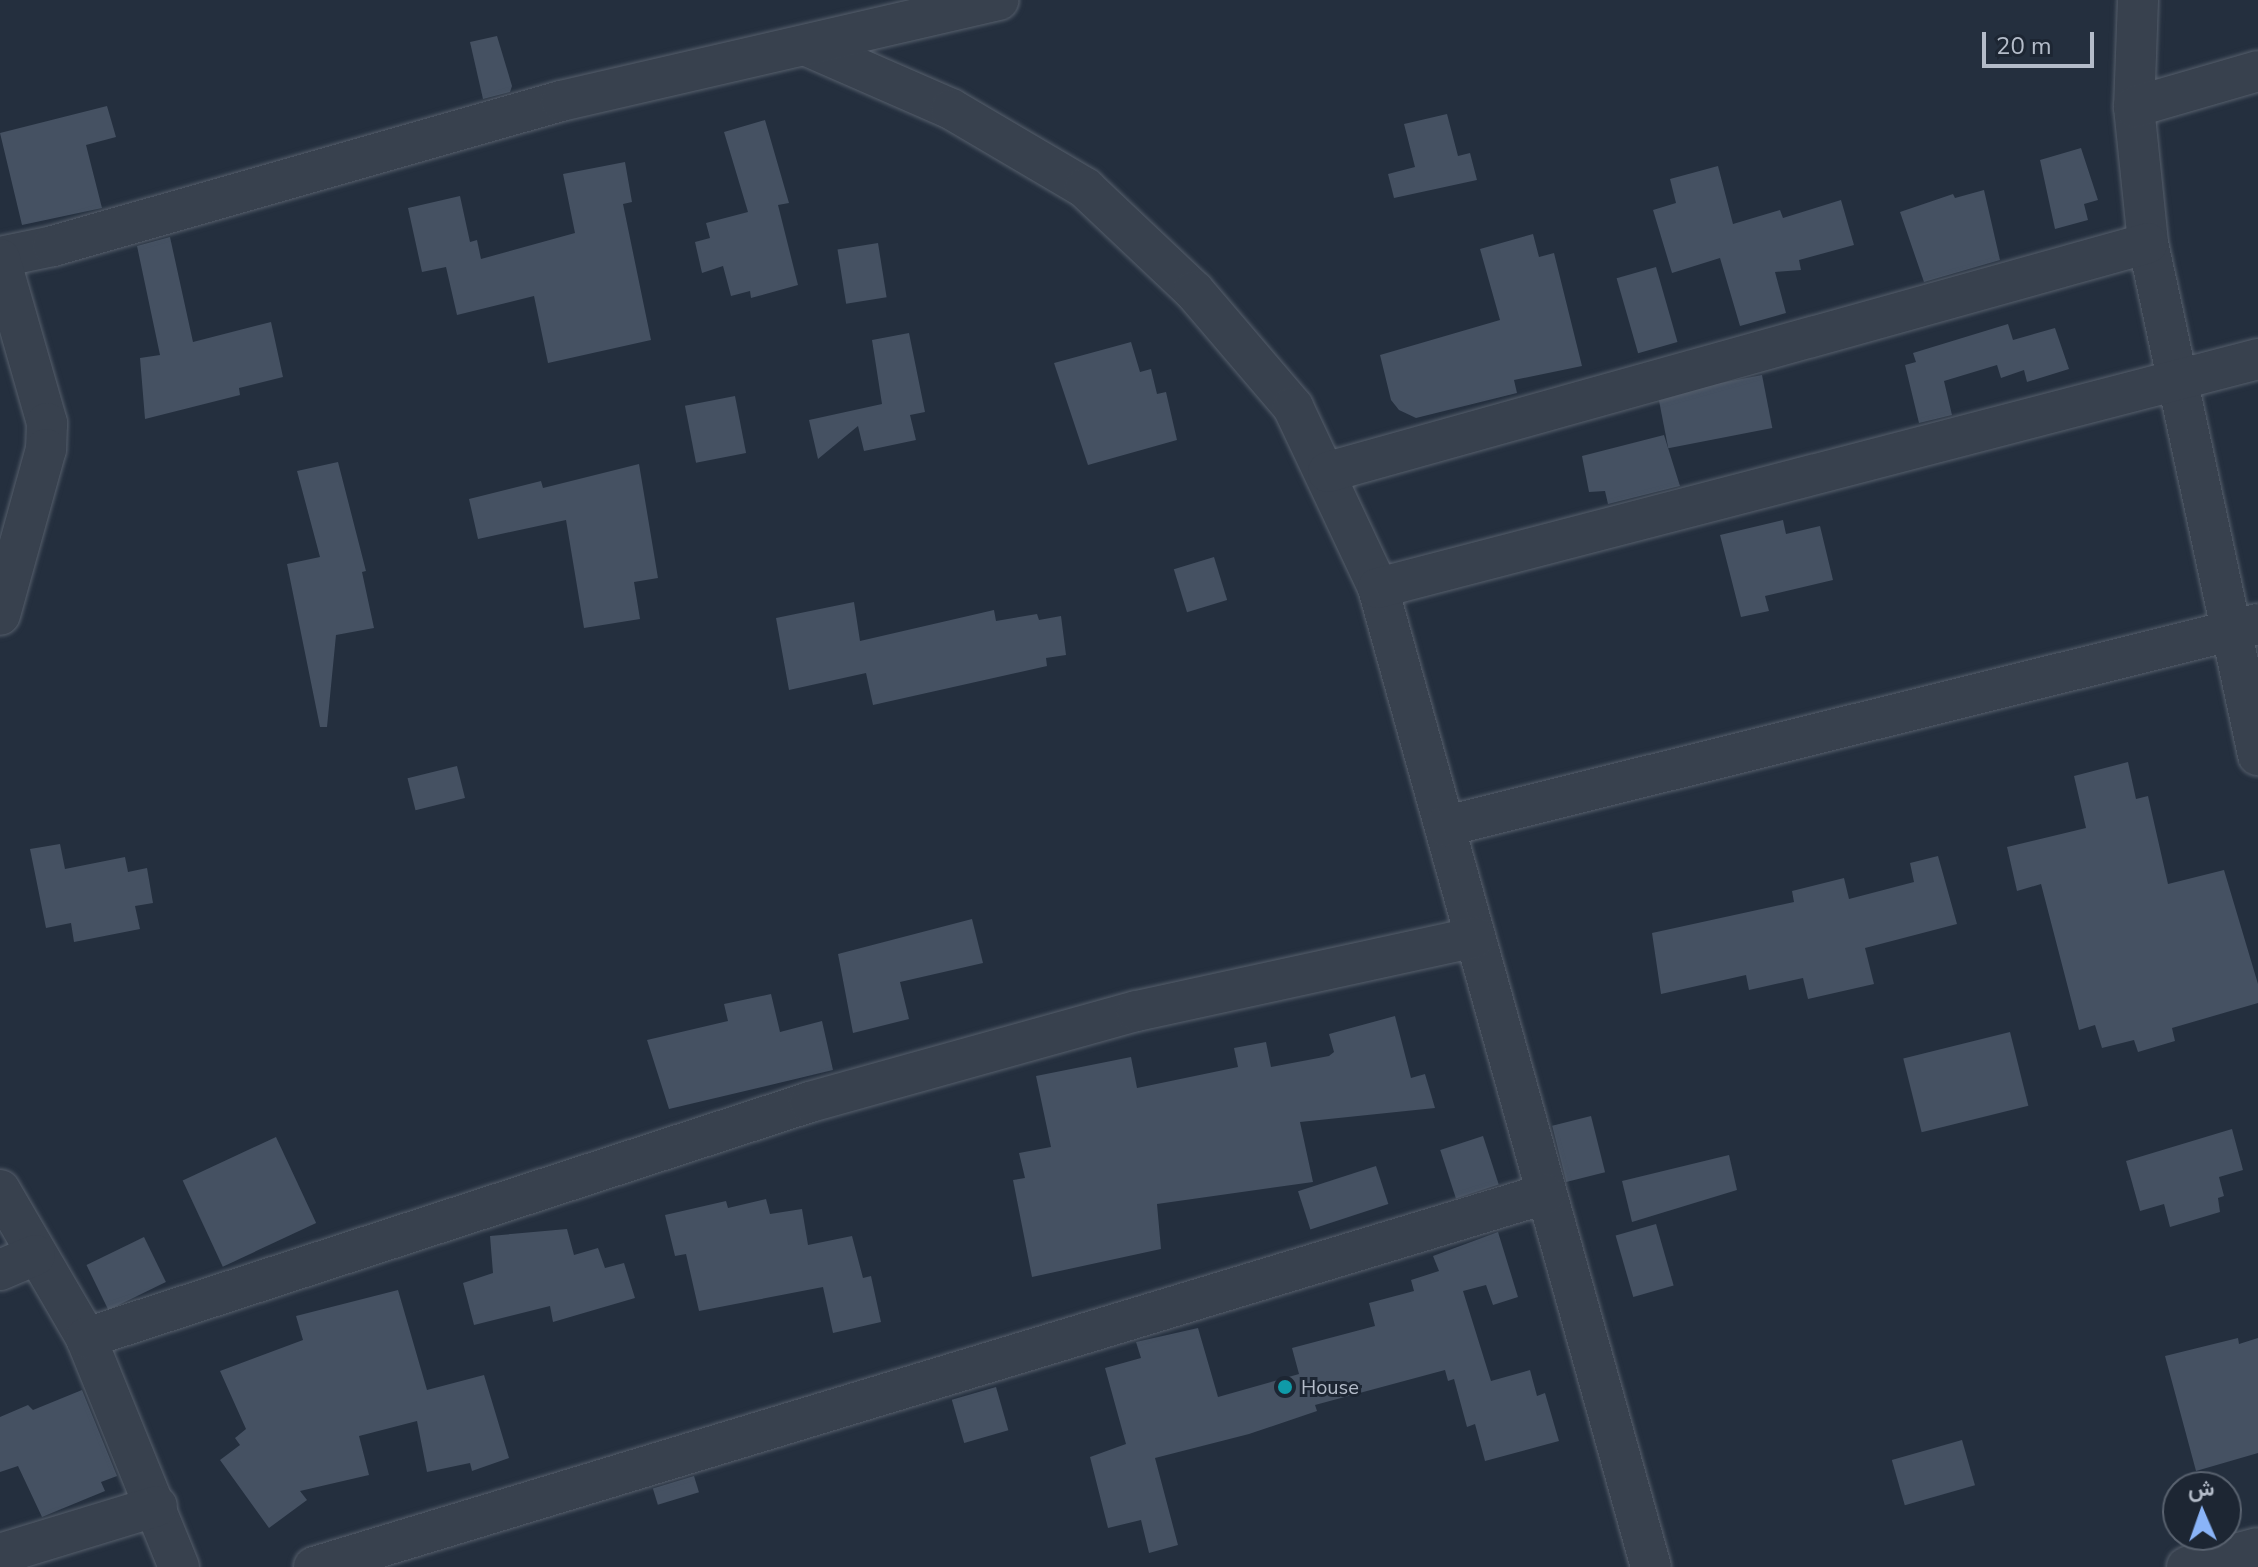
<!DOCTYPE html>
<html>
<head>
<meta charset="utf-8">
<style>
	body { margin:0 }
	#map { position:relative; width:2258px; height:1567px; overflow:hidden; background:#242f3e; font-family:"Nunito Sans",Vazirmatn,sans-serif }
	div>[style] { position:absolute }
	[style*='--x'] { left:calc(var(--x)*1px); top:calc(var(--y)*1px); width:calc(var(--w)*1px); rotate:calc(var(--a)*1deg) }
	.building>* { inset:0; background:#455162; transform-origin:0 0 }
	.roads { filter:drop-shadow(0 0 2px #565f6c) drop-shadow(0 0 2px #565f6c) }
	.minor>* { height:40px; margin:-20px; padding:0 20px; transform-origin:20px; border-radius:20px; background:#38414e }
	.dots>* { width:22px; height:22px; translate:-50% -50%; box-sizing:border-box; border:4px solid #1d2633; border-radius:50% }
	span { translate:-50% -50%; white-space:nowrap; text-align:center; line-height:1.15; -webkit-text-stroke:6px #1d2633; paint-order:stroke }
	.poi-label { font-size:20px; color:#b4bcc9 }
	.left { translate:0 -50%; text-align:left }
	.north { position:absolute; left:2162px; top:1471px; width:80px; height:80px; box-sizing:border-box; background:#1d2633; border:2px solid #59626f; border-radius:50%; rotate:358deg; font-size:22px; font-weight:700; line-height:32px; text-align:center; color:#b4bcc9 }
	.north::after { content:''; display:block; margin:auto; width:28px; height:36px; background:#8ab4f8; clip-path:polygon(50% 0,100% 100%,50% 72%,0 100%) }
	.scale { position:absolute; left:1982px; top:32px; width:112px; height:36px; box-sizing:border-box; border:4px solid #b4bcc9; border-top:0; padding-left:10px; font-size:24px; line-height:28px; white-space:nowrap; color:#b4bcc9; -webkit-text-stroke:6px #1d2633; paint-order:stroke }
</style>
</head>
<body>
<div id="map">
	<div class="building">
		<div style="clip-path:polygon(497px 36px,512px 86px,510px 92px,483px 99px,470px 42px)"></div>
		<div style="clip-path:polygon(107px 106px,116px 137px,86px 145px,102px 208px,22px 225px,0 133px)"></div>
		<div style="clip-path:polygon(1447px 114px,1458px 156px,1470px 153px,1477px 180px,1394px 198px,1388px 174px,1415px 167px,1404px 124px)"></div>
		<div style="clip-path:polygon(765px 120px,789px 203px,778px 205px,798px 285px,751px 298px,750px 291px,731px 296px,723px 266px,702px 273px,695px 242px,710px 238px,706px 223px,748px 212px,724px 132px)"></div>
		<div style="clip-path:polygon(2081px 148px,2098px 200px,2084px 204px,2088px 220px,2055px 229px,2040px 160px)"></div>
		<div style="clip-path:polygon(625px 162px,632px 202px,623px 204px,651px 340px,548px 363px,534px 296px,457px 315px,446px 267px,422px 272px,408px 208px,460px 196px,470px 242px,477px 240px,481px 259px,575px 233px,563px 174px)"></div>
		<div style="clip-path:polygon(1718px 166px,1733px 224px,1780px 210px,1783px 218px,1841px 200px,1854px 245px,1799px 260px,1801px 270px,1775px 272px,1786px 313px,1740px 326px,1720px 258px,1672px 273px,1653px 210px,1676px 203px,1670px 179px)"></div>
		<div style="clip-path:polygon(1984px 190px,2000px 260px,1924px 282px,1900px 212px,1953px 194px,1955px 198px)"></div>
		<div style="clip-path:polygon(1533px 234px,1539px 257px,1554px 253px,1582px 366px,1514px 380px,1517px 393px,1416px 418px,1399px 410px,1391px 400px,1380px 355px,1500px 320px,1480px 249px)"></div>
		<div style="clip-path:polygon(170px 237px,193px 342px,271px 322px,283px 377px,239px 388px,240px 395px,145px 419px,140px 358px,160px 355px,137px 246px)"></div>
		<div style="left:878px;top:243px;width:55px;height:41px;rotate:81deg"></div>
		<div style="left:1656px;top:267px;width:78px;height:41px;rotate:74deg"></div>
		<div style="clip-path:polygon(2008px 324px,2013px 340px,2055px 328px,2069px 369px,2027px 382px,2024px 370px,2001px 378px,1997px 365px,1944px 381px,1952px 415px,1919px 423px,1905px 365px,1916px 362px,1913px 353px)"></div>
		<div style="clip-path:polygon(909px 333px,925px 412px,910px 415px,916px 440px,864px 451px,858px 426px,818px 459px,809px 420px,882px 404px,872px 340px)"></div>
		<div style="clip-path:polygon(1131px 342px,1140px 372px,1151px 369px,1157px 394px,1166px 392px,1177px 440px,1088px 465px,1054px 363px)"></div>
		<div style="left:1762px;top:375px;width:54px;height:106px;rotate:79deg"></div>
		<div style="left:735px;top:396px;width:58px;height:51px;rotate:79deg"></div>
		<div style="clip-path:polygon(1664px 435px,1680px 486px,1608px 504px,1605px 491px,1589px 492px,1582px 456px)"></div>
		<div style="clip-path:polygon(338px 462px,366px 571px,362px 572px,374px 628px,336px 635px,327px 727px,320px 727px,287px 564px,320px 557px,297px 471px)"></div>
		<div style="clip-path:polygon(639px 464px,658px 578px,634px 582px,640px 619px,584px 628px,566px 520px,478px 539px,469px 499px,541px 481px,543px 488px)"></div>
		<div style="clip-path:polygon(1783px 520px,1786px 534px,1820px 526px,1833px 580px,1765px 596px,1769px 611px,1741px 617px,1720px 535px)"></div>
		<div style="left:1214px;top:557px;width:45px;height:42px;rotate:73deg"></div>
		<div style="clip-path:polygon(854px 602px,860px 641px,994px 610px,996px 621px,1037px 614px,1039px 620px,1061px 616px,1066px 655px,1046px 658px,1047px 666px,873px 705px,866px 673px,789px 690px,776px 618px)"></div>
		<div style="clip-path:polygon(2128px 762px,2136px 799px,2148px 796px,2168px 884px,2224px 870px,2258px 984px,2258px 1003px,2172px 1028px,2175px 1041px,2138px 1052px,2134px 1040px,2102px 1048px,2095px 1025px,2079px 1030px,2041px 884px,2017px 891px,2007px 847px,2086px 828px,2074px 776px)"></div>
		<div style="left:457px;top:766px;width:33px;height:51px;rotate:76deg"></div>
		<div style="clip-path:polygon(60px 844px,65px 869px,125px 857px,128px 872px,147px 868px,153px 903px,135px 906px,140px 929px,74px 942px,71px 923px,46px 928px,30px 849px)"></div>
		<div style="clip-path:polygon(1938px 856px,1957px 924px,1865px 948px,1874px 984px,1808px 999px,1803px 978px,1749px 990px,1746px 975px,1661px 994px,1652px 933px,1794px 902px,1792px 891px,1844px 878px,1849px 899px,1914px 882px,1910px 863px)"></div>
		<div style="clip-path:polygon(972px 919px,983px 963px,900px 982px,909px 1019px,853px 1033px,838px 954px)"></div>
		<div style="clip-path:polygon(771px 994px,780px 1032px,822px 1021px,833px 1070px,669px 1109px,647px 1040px,728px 1021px,724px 1004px)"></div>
		<div style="clip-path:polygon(1395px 1016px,1411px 1078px,1425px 1074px,1435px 1108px,1300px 1122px,1313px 1182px,1157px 1204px,1161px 1249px,1032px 1277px,1013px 1180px,1025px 1178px,1019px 1153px,1051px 1147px,1036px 1076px,1131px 1057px,1137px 1088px,1238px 1067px,1234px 1048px,1266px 1042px,1271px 1067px,1329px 1056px,1334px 1052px,1329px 1034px)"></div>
		<div style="left:2010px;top:1032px;width:76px;height:110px;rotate:76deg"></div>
		<div style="left:1591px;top:1116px;width:58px;height:40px;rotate:76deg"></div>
		<div style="clip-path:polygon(2232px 1129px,2243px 1170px,2219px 1177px,2224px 1196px,2218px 1198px,2220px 1212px,2170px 1227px,2164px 1204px,2140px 1211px,2126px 1161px)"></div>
		<div style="left:1483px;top:1136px;width:51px;height:45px;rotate:72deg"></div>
		<div style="left:276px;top:1137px;width:95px;height:103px;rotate:65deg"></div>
		<div style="clip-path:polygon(1729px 1155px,1737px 1190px,1632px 1222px,1622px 1181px)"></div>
		<div style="left:1376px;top:1166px;width:40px;height:82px;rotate:72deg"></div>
		<div style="clip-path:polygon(766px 1199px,770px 1214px,802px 1209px,808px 1245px,852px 1236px,863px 1278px,871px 1276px,881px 1322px,833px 1333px,823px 1287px,699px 1311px,686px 1254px,675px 1256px,665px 1215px,726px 1201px,728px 1208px)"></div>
		<div style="left:1656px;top:1224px;width:64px;height:42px;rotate:74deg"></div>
		<div style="clip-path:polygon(567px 1229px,574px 1255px,598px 1248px,605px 1268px,624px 1263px,635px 1298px,553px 1322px,550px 1306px,474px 1325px,463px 1283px,493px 1273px,490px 1236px)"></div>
		<div style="clip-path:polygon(1498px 1232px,1518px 1297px,1493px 1305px,1486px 1285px,1463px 1291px,1491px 1381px,1530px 1370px,1537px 1396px,1545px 1393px,1559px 1441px,1485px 1461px,1475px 1424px,1467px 1427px,1454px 1379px,1448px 1381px,1445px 1370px,1315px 1405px,1317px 1411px,1249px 1434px,1155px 1458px,1178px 1545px,1149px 1553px,1141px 1520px,1108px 1528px,1090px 1457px,1126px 1444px,1105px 1368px,1141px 1358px,1136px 1342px,1198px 1328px,1218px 1397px,1299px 1374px,1292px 1348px,1375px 1326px,1369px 1303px,1414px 1291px,1411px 1280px,1439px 1271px,1433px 1256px)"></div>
		<div style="left:144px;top:1237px;width:50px;height:64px;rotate:64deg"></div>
		<div style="clip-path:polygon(398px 1290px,427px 1390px,484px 1375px,509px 1458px,472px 1471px,470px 1463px,427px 1472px,417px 1421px,359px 1436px,369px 1475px,300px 1491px,307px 1500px,269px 1528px,220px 1460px,240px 1445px,235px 1438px,246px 1429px,220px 1371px,303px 1340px,296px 1316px)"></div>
		<div style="clip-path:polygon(2238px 1338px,2239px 1344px,2258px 1338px,2258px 1453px,2196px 1471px,2165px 1356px)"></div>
		<div style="left:996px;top:1387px;width:45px;height:46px;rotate:74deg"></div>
		<div style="clip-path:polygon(82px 1390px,117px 1476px,101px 1482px,105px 1491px,42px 1517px,18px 1466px,0 1472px,0 1417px,28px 1405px,33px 1410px)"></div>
		<div style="left:1962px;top:1440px;width:47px;height:73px;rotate:74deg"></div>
		<div style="left:694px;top:1476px;width:17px;height:43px;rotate:73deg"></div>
	</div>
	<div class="roads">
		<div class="minor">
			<div style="--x:2138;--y:0;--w:107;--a:92.1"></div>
			<div style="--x:2134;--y:107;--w:137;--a:84.1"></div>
			<div style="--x:2148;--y:243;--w:524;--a:77.87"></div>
			<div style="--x:807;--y:46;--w:157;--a:23.6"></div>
			<div style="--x:951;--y:109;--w:156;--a:30.5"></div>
			<div style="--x:1085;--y:188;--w:150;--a:43.4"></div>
			<div style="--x:1194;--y:291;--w:153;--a:49.5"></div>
			<div style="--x:1293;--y:407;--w:200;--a:64.8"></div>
			<div style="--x:1378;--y:588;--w:1016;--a:74.42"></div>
			<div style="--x:2134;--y:107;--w:129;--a:-16.2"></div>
			<div style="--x:0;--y:257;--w:54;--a:-11.7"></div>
			<div style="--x:53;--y:246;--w:528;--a:-15.93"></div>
			<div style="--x:561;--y:101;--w:449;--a:-13"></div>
			<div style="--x:0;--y:259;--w:171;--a:74"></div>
			<div style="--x:47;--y:423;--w:26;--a:92"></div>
			<div style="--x:46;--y:449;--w:172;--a:105.5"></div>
			<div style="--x:1328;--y:472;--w:851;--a:-15.6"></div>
			<div style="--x:1378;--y:588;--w:909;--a:-14.59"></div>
			<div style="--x:1446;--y:826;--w:837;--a:-13.97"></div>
			<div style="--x:0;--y:1190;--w:171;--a:59.8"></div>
			<div style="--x:86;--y:1338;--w:247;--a:67.9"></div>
			<div style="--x:0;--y:1270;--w:38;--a:-23"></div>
			<div style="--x:86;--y:1338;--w:761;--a:-18.05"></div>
			<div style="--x:810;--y:1102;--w:339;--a:-15.6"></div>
			<div style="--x:1137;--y:1011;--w:346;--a:-12.3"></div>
			<div style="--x:0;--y:1554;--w:164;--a:-17"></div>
			<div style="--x:314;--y:1567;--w:1286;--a:-16.86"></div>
			<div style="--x:2187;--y:1567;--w:73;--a:-15"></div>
		</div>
	</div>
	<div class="dots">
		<div style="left:1285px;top:1387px;background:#0f9aa8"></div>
	</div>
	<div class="poi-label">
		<span class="left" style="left:1301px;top:1387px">House</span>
	</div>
	<div class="north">ش</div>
	<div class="scale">20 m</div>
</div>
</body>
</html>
